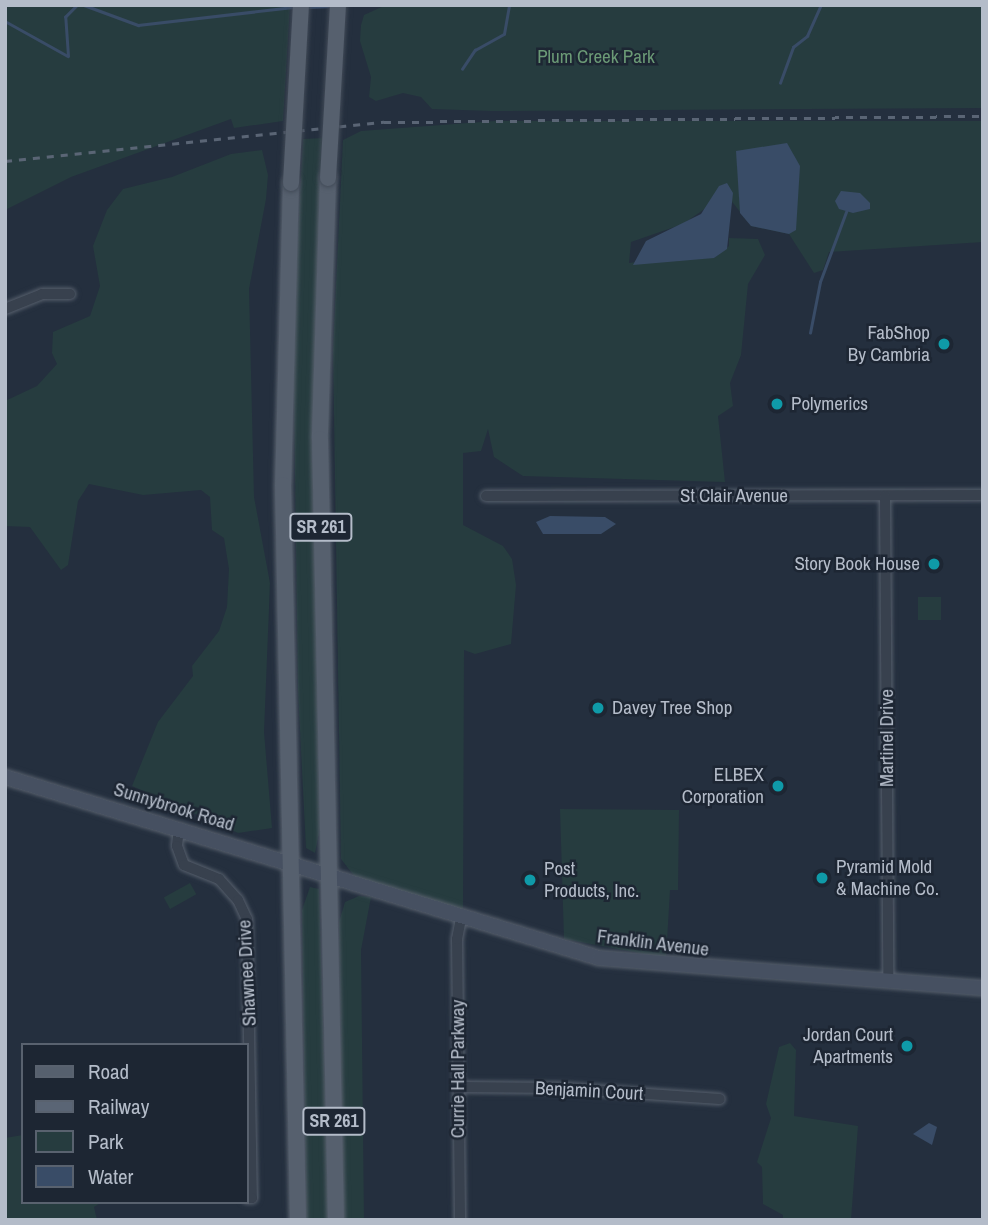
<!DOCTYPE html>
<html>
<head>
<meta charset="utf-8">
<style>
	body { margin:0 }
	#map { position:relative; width:988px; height:1225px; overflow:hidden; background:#242f3e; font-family:"Archivo Narrow",sans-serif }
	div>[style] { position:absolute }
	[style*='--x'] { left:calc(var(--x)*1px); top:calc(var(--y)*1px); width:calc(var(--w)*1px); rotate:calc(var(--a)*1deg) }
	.green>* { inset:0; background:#263c3f; transform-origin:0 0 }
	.water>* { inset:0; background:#394c67 }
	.stream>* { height:2.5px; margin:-1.25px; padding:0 1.25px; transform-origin:1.25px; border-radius:1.25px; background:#394c67 }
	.roads { filter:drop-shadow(0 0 2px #565f6c) drop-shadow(0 0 2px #565f6c) }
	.street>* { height:10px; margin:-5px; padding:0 5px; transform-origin:5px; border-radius:5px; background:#38414e }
	.secondary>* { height:14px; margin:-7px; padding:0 7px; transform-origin:7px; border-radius:7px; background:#465061 }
	.primary>* { height:16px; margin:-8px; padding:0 8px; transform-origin:8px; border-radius:8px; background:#56606e }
	.rail>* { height:2.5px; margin-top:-1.25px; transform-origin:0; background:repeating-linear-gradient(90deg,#5a6575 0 7px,transparent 0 14px) }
	.bridges { filter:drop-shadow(0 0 2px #414a57) drop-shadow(0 0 2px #414a57) }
	.primary-bridge>* { height:16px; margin:-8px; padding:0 8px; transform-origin:8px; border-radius:8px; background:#56606e }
	.dots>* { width:19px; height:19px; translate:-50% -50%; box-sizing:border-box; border:4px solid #1d2633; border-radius:50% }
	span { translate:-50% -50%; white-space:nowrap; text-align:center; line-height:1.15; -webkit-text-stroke:5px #1d2633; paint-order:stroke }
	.shield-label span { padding:2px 5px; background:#1d2633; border:2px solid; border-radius:5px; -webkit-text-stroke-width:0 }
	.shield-label { font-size:18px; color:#b4bcc9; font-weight:700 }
	.park-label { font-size:19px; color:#6b9a76 }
	.poi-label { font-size:19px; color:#b4bcc9 }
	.right { translate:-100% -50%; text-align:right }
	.left { translate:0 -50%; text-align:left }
	.street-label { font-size:19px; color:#b4bcc9 }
	.frame { position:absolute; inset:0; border:7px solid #b4bcc9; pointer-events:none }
	.legend { position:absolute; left:21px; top:1043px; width:228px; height:161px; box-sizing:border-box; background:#1d2633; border:2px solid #59626f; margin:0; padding:9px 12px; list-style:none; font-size:21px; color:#b4bcc9 }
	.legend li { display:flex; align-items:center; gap:14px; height:35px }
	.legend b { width:35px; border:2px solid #59626f }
</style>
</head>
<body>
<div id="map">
	<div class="green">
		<div style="clip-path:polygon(5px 5px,290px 5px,283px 121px,234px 128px,231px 119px,71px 177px,5px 210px)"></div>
		<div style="clip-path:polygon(386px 5px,983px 5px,983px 108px,491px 111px,432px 109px,421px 97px,403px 93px,376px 101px,369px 97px,371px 77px,360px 41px,361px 25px,364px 15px)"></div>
		<div style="clip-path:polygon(495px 121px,983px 121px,983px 242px,829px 252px,823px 270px,814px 273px,789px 234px,751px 226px,726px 194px,683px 224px,631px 242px,629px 263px,673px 257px,714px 258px,729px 246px,729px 238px,758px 239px,765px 255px,748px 284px,741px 355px,730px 383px,733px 406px,718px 416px,725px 482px,523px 476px,494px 457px,488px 429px,481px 451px,463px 453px,463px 525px,503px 546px,512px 559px,516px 585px,511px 644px,475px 654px,464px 650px,463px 910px,355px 877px,341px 859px,333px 349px,343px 140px,361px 131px)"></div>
		<div style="clip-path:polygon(324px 138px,322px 818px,315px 853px,306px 848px,298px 690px,293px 329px,303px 139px)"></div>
		<div style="clip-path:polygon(262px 150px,268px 175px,266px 199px,249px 289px,254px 497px,270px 583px,264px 732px,272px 828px,238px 833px,132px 786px,158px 722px,193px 676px,192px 666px,219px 631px,227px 607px,229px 569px,224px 538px,212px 530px,210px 497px,201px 490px,143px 495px,89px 484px,78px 501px,68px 565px,61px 570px,30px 527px,5px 526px,5px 401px,37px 386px,57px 364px,52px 353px,53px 332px,90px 316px,100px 286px,93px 246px,107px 210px,123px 189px,172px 177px,231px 154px)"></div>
		<div style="left:941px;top:597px;width:23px;height:23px;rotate:90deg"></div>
		<div style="clip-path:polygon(560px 809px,679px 810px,678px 890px,670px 890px,666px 958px,564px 939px)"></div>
		<div style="left:190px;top:883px;width:13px;height:30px;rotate:61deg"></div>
		<div style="clip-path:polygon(310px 887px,319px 889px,329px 1220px,306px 1220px,302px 910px)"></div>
		<div style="clip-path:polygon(359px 896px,371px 897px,361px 950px,364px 1220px,343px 1220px,339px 922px,345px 902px)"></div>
		<div style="clip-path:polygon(790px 1043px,796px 1050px,794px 1116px,858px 1126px,851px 1220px,783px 1220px,783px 1215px,763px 1204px,762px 1167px,757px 1162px,771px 1118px,766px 1104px,779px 1047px)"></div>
		<div style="clip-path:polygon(23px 1135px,23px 1202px,102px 1202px,94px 1207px,97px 1220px,5px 1220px,5px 1138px)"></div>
	</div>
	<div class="water">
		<div style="clip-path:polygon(787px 143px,800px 166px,796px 230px,789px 234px,751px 226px,740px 213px,736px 151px)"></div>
		<div style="clip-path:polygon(727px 183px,733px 193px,727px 249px,714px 258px,633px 265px,646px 241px,701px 214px,719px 186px)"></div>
		<div style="clip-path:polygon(841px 191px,860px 193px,870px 203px,870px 209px,853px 213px,839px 209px,835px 201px)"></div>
		<div style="clip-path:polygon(550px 516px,605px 517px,616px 524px,601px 534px,543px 534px,536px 522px)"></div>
		<div style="clip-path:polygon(929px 1123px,937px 1127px,932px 1145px,913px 1134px)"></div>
	</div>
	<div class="stream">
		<div style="--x:84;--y:5;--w:58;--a:20.3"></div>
		<div style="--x:138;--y:25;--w:156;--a:-6.6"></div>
		<div style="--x:307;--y:7;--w:25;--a:-2"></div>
		<div style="--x:5;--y:21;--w:72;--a:29.1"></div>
		<div style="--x:68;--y:56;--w:39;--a:-94"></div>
		<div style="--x:65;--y:17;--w:17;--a:-45"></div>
		<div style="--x:462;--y:69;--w:23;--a:-56"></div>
		<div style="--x:475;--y:50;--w:33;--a:-29"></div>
		<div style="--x:504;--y:34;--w:29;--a:-80"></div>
		<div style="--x:780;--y:83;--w:38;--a:-70"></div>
		<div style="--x:793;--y:47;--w:18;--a:-38"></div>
		<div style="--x:807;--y:36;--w:34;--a:-66"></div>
		<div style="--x:810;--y:333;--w:52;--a:-78.9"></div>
		<div style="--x:820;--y:282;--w:75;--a:-69.6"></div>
	</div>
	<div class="roads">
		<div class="street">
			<div style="--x:5;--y:309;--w:40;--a:-22"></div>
			<div style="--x:42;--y:294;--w:28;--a:0"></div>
			<div style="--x:486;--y:496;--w:497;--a:-0.1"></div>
			<div style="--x:885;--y:496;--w:484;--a:89.6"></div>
			<div style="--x:179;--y:829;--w:17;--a:97"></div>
			<div style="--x:177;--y:846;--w:20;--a:70"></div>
			<div style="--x:184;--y:865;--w:38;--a:22"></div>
			<div style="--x:219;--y:879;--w:28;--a:48"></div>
			<div style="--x:238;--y:900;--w:21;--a:65"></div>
			<div style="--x:247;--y:919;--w:279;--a:89"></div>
			<div style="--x:252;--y:1198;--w:5;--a:180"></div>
			<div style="--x:458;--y:1087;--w:103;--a:0.6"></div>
			<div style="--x:561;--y:1088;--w:159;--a:4"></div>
			<div style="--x:460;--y:1220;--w:281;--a:-90.6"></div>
			<div style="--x:457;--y:939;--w:21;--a:-79"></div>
		</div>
		<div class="secondary">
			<div style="--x:5;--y:777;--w:621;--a:16.95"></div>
			<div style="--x:599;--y:958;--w:385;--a:4.5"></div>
		</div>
		<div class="primary">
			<div style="--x:328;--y:178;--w:261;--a:91.8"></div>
			<div style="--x:320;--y:439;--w:781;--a:88.83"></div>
			<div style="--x:291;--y:183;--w:302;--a:91.5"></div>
			<div style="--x:283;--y:485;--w:735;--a:88.83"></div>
		</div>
	</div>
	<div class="rail">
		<div style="--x:5;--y:161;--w:381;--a:-5.9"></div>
		<div style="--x:384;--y:122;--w:599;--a:-0.57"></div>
	</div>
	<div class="bridges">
		<div class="primary-bridge">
			<div style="--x:328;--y:178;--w:173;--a:-86.7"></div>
			<div style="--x:291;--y:183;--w:178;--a:-86.8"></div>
		</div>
	</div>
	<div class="dots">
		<div style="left:944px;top:344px;background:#0f9aa8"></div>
		<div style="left:777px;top:404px;background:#0f9aa8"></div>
		<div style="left:934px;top:564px;background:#0f9aa8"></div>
		<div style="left:598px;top:708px;background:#0f9aa8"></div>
		<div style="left:778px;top:786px;background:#0f9aa8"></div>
		<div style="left:822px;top:878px;background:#0f9aa8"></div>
		<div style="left:530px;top:880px;background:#0f9aa8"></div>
		<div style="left:907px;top:1046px;background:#0f9aa8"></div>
	</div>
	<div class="shield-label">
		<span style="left:321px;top:527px">SR 261</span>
		<span style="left:334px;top:1121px">SR 261</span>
	</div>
	<div class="park-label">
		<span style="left:596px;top:57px">Plum Creek Park</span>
	</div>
	<div class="poi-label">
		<span class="right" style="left:930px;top:344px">FabShop<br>By Cambria</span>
		<span class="left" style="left:791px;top:404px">Polymerics</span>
		<span class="right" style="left:920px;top:564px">Story Book House</span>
		<span class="left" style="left:612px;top:708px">Davey Tree Shop</span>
		<span class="right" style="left:764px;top:786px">ELBEX<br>Corporation</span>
		<span class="left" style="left:836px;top:878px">Pyramid Mold<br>&amp; Machine Co.</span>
		<span class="left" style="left:544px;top:880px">Post<br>Products, Inc.</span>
		<span class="right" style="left:893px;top:1046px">Jordan Court<br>Apartments</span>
	</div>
	<div class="street-label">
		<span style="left:734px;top:496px">St Clair Avenue</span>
		<span style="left:887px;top:738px;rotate:-90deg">Martinel Drive</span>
		<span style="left:174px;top:807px;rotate:17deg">Sunnybrook Road</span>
		<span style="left:653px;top:943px;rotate:7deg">Franklin Avenue</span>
		<span style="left:247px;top:973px;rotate:-93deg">Shawnee Drive</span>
		<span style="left:458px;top:1069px;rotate:-90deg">Currie Hall Parkway</span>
		<span style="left:589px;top:1091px;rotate:3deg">Benjamin Court</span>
	</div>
	<div class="frame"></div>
	<ul class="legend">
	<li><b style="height:9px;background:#56606e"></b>Road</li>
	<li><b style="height:9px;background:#5a6575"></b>Railway</li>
	<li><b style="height:19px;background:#263c3f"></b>Park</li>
	<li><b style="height:19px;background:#394c67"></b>Water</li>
	</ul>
</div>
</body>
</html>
